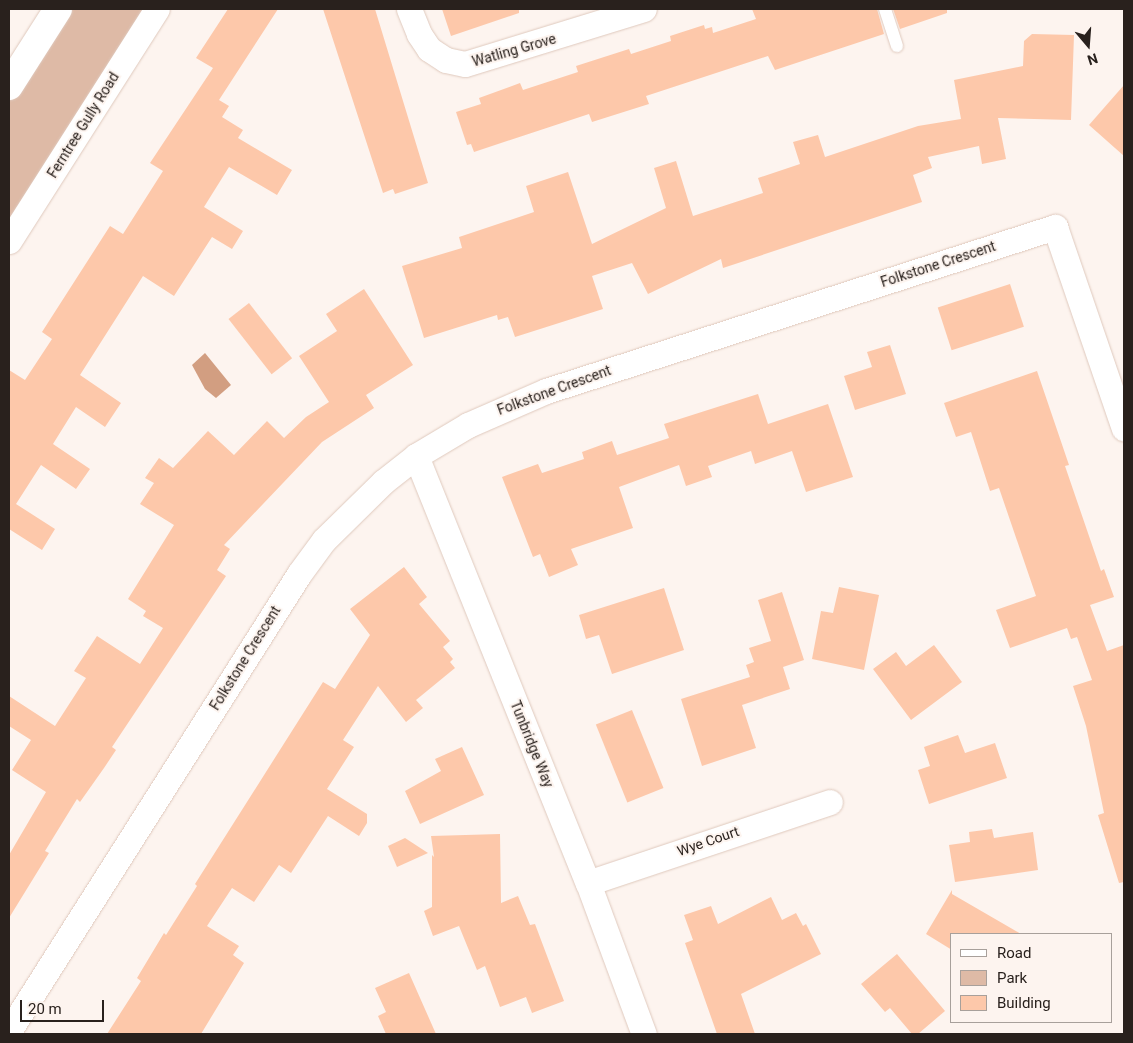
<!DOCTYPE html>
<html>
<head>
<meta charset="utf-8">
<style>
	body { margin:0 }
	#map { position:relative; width:1133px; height:1043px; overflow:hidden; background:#fdf4ef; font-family:Roboto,sans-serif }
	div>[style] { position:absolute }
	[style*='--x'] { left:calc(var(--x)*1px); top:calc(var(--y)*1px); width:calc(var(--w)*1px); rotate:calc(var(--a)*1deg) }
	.green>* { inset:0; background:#debaa6 }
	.water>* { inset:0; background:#d29e81 }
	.building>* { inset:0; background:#fdc8aa; transform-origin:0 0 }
	.roads { filter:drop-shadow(0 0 1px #dfc9bd) drop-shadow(0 0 1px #dfc9bd) }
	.service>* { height:12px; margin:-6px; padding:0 6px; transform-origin:6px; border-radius:6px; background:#fff }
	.minor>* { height:25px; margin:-12.5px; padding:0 12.5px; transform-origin:12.5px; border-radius:12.5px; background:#fff }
	.primary>* { height:28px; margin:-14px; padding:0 14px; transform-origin:14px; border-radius:14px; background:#fff }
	span { translate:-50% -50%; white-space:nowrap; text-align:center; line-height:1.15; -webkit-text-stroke:4px #fdf4ef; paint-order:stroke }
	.street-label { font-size:14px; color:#29211d }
	.frame { position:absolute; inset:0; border:10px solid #29211d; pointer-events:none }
	.legend { position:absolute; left:950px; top:933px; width:162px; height:90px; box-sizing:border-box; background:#fdf4ef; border:1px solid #a8a09b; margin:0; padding:6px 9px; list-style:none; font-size:15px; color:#29211d }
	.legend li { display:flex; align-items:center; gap:10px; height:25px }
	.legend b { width:25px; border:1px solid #a8a09b }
	.north { position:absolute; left:1063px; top:20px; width:50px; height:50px; -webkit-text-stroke:4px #fdf4ef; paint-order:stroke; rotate:162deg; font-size:14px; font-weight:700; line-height:20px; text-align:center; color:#29211d }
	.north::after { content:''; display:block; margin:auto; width:18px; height:22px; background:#29211d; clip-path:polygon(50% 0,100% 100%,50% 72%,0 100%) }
	.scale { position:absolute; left:20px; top:1000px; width:84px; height:22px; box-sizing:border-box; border:2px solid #29211d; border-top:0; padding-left:6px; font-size:15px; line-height:18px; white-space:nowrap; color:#29211d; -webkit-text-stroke:4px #fdf4ef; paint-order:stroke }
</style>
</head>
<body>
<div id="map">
	<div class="green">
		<div style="clip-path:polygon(58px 9px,156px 9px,9px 241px,9px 86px)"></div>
	</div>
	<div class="water">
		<div style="clip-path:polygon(205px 353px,231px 385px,216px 398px,205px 389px,192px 365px)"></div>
	</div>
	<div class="building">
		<div style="clip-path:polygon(228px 9px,278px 9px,219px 100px,229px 106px,222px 117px,243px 130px,238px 138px,292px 170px,277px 195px,229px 167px,204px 207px,243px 231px,232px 249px,212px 237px,174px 296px,143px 276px,80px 375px,121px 403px,105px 427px,76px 407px,53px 444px,90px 469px,76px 489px,41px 465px,16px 504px,55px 529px,42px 550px,9px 529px,9px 370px,25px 380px,52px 339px,42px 332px,110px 226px,123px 234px,163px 171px,150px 163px,213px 68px,196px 58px)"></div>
		<div style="clip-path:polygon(323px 9px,375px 9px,428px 183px,395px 194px,393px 189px,383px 193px)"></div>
		<div style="clip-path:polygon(442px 9px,519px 9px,519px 13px,451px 36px)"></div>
		<div style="clip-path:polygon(752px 9px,877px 9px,884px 34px,775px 70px,768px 56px,646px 96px,649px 104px,592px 122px,589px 114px,474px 152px,471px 144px,467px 145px,456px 112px,481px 104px,479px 98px,520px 83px,523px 90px,578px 72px,576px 66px,629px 49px,631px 54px,671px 41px,670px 36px,704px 25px,705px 29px,712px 27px,713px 33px,756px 19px)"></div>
		<div style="clip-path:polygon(893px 9px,947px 9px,947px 13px,900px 29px)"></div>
		<div style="clip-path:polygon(1032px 34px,1074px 35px,1071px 120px,998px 118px,1006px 159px,982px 164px,979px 146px,928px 157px,932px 168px,913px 175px,922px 202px,723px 268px,721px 259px,648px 294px,632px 263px,592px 276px,603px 309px,515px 337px,508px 317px,498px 320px,497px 315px,424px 338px,402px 266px,462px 248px,459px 237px,534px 212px,526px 186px,568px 172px,592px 244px,666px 208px,654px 168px,676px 161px,693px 216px,763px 193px,758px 178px,800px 164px,793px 142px,818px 135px,825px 157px,918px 126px,961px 119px,954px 80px,1023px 66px,1024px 41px)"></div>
		<div style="clip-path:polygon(1124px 85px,1124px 156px,1089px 125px)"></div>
		<div style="left:1010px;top:284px;width:45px;height:76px;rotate:72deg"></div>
		<div style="clip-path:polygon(364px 289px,413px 365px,366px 395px,374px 408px,322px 442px,224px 545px,230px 549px,217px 570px,226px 576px,112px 747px,116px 750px,104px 768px,80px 802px,77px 799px,45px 851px,49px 853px,9px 918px,9px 855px,46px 792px,12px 770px,31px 740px,9px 726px,9px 696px,55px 726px,86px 678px,74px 671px,97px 636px,140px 664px,163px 628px,143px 616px,146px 611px,128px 599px,174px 525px,140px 504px,154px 483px,145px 478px,159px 458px,173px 468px,208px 431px,234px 455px,267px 421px,284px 438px,306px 417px,329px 402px,299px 356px,337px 331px,326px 314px)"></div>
		<div style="left:249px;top:303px;width:70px;height:26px;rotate:52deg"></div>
		<div style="clip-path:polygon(890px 345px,906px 394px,855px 410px,844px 376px,872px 367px,867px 352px)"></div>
		<div style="clip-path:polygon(1037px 371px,1069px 465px,1065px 466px,1101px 571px,1104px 569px,1114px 597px,1090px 605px,1107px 651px,1124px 645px,1124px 882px,1119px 883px,1098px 815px,1104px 813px,1086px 726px,1073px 686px,1092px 680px,1077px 637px,1071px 639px,1067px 628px,1010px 648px,996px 610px,1036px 596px,999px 488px,990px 491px,971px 432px,956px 437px,944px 403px)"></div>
		<div style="clip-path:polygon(758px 394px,768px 424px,828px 404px,853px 477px,806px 492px,792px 451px,755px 464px,751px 451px,708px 466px,712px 477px,686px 486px,679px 465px,619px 487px,633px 528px,571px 549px,578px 565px,549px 577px,540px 554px,533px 557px,502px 477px,538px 464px,542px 473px,584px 459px,582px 452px,612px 441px,617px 455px,669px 438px,664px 424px)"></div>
		<div style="clip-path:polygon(404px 567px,427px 597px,419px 604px,450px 641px,443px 647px,453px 659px,450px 662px,455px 668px,416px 700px,423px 708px,406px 722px,378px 686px,343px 740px,354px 747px,327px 789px,367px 814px,367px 823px,359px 836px,328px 816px,291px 873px,279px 865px,254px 902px,232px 888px,207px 926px,239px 946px,233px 955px,244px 963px,201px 1034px,107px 1034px,141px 981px,137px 978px,164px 933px,166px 935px,197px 886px,195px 884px,323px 682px,335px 689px,370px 635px,350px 609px)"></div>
		<div style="clip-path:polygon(839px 587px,879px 595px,864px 670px,812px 659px,821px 611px,833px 613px)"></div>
		<div style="clip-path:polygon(664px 588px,684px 650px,612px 674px,599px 635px,586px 639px,579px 615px)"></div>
		<div style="clip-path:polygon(782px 592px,804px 660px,783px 667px,790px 689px,742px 705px,756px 748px,702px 766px,681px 699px,750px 677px,746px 665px,754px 662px,749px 648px,771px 641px,758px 600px)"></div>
		<div style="clip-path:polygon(934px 645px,962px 682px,911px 720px,873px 669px,896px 652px,906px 666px)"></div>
		<div style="left:632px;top:710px;width:84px;height:39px;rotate:68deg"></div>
		<div style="clip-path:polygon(958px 735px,965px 753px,995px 743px,1007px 778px,929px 804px,918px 770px,930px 766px,924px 747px)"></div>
		<div style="clip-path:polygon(462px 747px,484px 795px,420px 824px,405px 791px,441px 771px,435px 759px)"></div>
		<div style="clip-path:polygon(992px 829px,994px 838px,1033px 832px,1038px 870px,955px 882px,949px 845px,970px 842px,969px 832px)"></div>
		<div style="clip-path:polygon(500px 834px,501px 903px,518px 896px,530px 925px,535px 924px,564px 1001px,532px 1013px,526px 997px,500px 1007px,485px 966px,477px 970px,459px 926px,433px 936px,424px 911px,432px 907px,432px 855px,434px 857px,431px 836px)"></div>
		<div style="clip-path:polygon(405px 838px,428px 853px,397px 867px,388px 846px)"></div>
		<div style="clip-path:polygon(952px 890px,952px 894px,1021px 934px,952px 934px,952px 950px,926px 934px)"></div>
		<div style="clip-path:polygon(771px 897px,782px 920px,796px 913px,803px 926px,806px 924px,821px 954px,741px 994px,755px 1034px,717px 1034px,685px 943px,693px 940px,684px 915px,711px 906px,718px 924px)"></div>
		<div style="clip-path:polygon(897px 954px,945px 1011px,918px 1034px,912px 1034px,890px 1008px,885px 1012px,861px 984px)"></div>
		<div style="clip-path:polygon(409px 973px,436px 1034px,386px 1034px,378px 1016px,386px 1012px,375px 988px)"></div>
	</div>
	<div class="roads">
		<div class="service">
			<div style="--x:885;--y:9;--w:39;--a:72"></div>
		</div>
		<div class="minor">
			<div style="--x:409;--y:9;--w:27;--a:68"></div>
			<div style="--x:419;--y:34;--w:18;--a:56"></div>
			<div style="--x:429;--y:49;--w:20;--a:33"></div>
			<div style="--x:446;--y:60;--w:19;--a:12"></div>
			<div style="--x:465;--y:64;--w:187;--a:-17.1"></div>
			<div style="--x:9;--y:241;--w:275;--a:-57.5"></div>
			<div style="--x:416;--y:456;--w:460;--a:68.1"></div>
			<div style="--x:588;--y:883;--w:161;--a:69.7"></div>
			<div style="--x:588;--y:883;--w:255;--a:-18.5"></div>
			<div style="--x:9;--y:1031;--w:541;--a:-57.6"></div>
			<div style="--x:299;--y:574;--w:42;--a:-53.7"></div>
			<div style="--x:324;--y:540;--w:83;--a:-44.5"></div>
			<div style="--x:383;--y:482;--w:42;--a:-38.2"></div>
			<div style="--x:416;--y:456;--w:61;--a:-30.8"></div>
			<div style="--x:468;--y:425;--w:85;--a:-23.6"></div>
			<div style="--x:546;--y:391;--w:535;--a:-17.86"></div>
			<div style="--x:1055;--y:227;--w:213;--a:71.1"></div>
		</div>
		<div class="primary">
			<div style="--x:9;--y:86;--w:91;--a:-57.5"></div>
		</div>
	</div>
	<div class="street-label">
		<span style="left:514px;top:50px;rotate:-16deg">Watling Grove</span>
		<span style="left:83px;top:125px;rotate:-58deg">Ferntree Gully Road</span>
		<span style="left:938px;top:264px;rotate:-18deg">Folkstone Crescent</span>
		<span style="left:554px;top:390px;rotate:-20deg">Folkstone Crescent</span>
		<span style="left:245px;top:658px;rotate:-58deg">Folkstone Crescent</span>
		<span style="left:532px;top:744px;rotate:68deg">Tunbridge Way</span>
		<span style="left:708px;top:841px;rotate:-19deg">Wye Court</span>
	</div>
	<div class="frame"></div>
	<ul class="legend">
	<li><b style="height:6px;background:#fff"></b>Road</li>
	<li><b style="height:14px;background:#debaa6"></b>Park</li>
	<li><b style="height:14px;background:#fdc8aa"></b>Building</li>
	</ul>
	<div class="north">N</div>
	<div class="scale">20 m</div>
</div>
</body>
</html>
